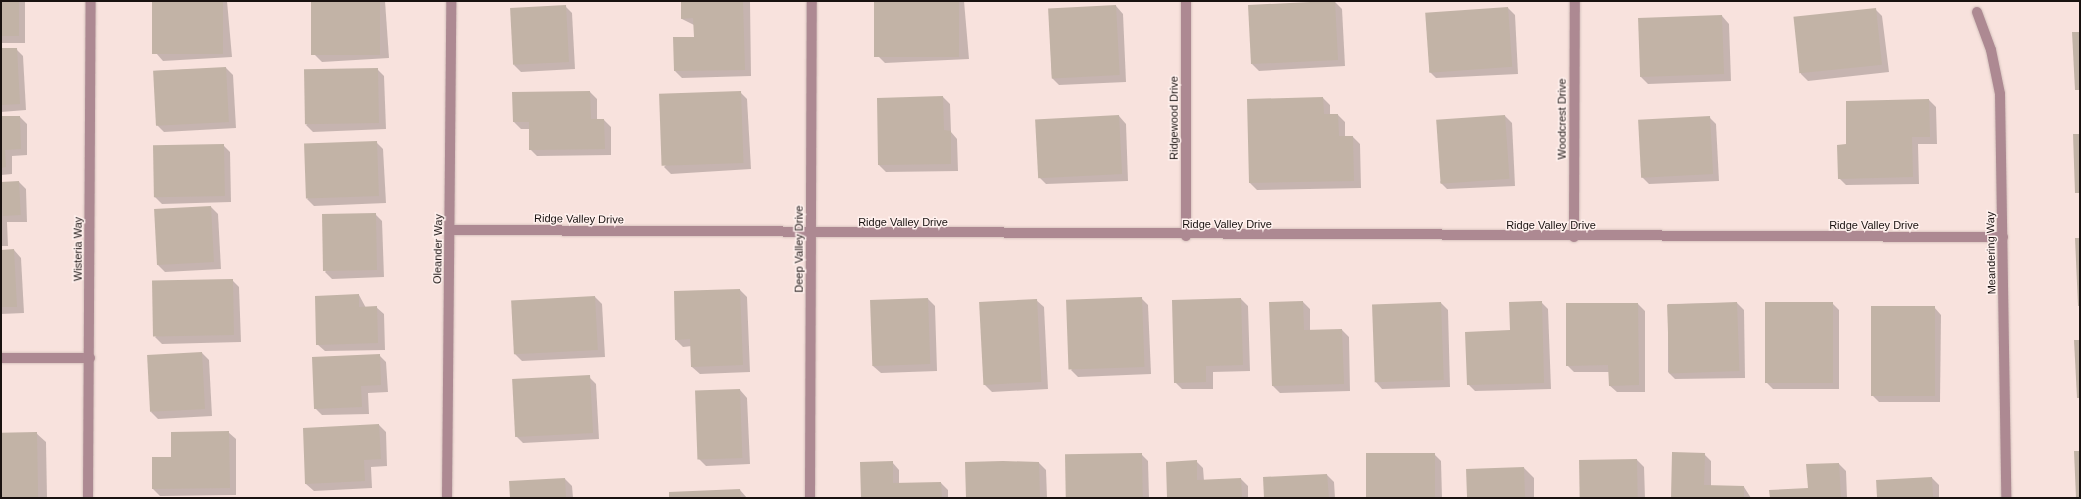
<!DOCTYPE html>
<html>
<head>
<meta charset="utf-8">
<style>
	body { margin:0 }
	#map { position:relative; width:2081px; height:499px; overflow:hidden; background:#f8e2dd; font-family:Helvetica,sans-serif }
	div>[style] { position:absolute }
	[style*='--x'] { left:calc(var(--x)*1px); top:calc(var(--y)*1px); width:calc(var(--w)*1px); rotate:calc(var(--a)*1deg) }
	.shadow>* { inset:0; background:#0003; transform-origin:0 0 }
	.building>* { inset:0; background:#c2b3a6; transform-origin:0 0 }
	.roads { filter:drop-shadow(0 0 1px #d4c1bc) drop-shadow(0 0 1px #d4c1bc) }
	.minor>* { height:10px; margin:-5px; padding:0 5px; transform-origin:5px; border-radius:5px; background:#ad8992 }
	span { translate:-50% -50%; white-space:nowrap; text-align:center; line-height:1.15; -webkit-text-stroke:3px #fff1ee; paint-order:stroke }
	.street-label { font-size:11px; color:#191210 }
	.frame { position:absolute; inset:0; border:2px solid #191210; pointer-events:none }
</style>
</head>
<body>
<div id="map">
	<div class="shadow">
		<div style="left:1px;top:1px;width:24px;height:42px"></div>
		<div style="clip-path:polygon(153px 1px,227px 1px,232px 57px,163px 61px,156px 53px)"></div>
		<div style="clip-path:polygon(312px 1px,385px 1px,389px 58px,322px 62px,315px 55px)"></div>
		<div style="clip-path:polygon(682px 1px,750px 1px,751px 76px,682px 78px,675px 71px,695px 38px,694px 25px,682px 19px)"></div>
		<div style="clip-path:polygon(875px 1px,964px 1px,969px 59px,885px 63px,878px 56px)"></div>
		<div style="clip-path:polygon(1335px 2px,1342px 9px,1345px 66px,1259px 71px,1252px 64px)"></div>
		<div style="clip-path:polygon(565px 6px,572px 13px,575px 69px,521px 72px,514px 65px)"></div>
		<div style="clip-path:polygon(1116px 6px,1123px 14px,1126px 82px,1059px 85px,1052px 78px,1049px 10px)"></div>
		<div style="clip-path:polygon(1508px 8px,1515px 15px,1518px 74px,1436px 78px,1429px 71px)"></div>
		<div style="clip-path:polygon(1875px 9px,1882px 16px,1889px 72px,1808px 81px,1801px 74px,1795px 18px)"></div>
		<div style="clip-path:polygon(1722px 16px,1729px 24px,1731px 81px,1648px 84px,1641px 77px)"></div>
		<div style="clip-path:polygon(1px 49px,16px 49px,23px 56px,26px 110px,1px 112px)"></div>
		<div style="clip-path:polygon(226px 68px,233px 75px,236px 128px,164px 132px,157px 125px,154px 71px)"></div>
		<div style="clip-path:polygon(377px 69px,384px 76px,386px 129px,313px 132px,306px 125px)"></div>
		<div style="clip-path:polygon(590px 92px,597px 99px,597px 120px,604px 120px,611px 127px,611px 155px,537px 156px,530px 149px,530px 129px,521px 129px,514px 122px)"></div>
		<div style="clip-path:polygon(740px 92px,747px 99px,751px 169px,671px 174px,664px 167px)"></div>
		<div style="clip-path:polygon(943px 97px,950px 104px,951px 132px,957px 139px,958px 171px,886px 172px,879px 165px)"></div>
		<div style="clip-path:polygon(1323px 98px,1330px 105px,1330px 115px,1338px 115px,1345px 122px,1345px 137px,1353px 137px,1360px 144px,1361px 188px,1257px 190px,1250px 183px)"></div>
		<div style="clip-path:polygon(1929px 100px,1936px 107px,1937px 144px,1918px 144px,1919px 184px,1846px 185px,1839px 178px,1847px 145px)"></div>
		<div style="clip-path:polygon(1119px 116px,1126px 124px,1128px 181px,1046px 184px,1039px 177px)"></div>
		<div style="clip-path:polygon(1505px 116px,1512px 123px,1515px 186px,1447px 189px,1440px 182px)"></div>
		<div style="clip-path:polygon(1px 117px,20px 117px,27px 124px,27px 155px,12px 156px,12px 174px,1px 175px)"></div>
		<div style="clip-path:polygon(1709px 117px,1716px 124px,1719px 181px,1649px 184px,1642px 177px)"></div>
		<div style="clip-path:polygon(376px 142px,383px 149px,386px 203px,314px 206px,307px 199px)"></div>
		<div style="clip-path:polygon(223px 145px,230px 152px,231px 202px,162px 204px,155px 197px)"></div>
		<div style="clip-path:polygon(19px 182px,26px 189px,27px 222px,7px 222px,8px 246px,1px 246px,1px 183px)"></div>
		<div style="clip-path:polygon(211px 207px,218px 214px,221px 269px,165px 272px,158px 265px)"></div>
		<div style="clip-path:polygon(375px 214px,382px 221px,384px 277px,332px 279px,325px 272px)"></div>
		<div style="clip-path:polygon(14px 250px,21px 258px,24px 313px,1px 314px,1px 251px)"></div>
		<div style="clip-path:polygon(232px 280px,239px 287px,241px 342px,162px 344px,155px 337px)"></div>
		<div style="clip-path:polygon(740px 290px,747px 297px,750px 372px,700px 374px,692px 367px,692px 346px,683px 347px,676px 340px)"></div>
		<div style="clip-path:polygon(359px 295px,366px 308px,376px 307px,384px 314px,385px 350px,325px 351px,317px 344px)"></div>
		<div style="clip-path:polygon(595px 297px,602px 304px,605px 357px,522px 361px,515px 354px)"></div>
		<div style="clip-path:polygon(1141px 298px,1148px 305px,1151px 374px,1078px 377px,1071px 370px)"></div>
		<div style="clip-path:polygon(928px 299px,935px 306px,937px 371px,881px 373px,873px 366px,871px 301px)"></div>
		<div style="clip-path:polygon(1241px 299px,1248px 306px,1250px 371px,1213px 372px,1213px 389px,1182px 389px,1175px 382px,1173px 301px)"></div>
		<div style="clip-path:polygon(1036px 300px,1044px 307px,1048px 389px,992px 392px,984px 384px)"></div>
		<div style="clip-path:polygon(1303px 302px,1310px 309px,1310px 331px,1342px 330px,1349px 337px,1350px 391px,1280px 393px,1273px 386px)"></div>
		<div style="clip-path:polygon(1541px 302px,1548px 309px,1551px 389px,1475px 391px,1468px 384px,1511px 331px)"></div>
		<div style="clip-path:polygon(1441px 303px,1448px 310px,1450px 387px,1382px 389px,1375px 381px)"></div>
		<div style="clip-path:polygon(1737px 303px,1744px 310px,1745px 378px,1675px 379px,1668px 372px,1668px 304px)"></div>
		<div style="clip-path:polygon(1832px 303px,1839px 310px,1839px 389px,1773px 389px,1766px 382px)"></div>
		<div style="clip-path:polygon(1638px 304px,1645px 311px,1645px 392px,1617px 392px,1609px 385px,1609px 372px,1574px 372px,1567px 365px)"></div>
		<div style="clip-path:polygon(1934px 307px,1941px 315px,1940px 402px,1879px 402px,1872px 395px)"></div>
		<div style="clip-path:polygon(202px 353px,209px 360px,212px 416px,158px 419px,151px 412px)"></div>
		<div style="clip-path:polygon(379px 355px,386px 362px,388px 392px,368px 393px,369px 414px,322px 415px,315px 408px)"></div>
		<div style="clip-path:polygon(589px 377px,596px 384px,599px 439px,523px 443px,516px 436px)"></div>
		<div style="clip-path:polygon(740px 390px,747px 398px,750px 464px,706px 466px,699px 459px)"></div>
		<div style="clip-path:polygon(379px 425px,386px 432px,387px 466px,371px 467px,372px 488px,314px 491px,306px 484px,304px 429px)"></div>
		<div style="clip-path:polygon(228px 432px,236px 439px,236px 495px,160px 496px,153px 489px,172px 458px)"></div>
		<div style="clip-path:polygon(36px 433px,46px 442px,47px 498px,1px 498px,1px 434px)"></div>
		<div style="clip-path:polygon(1141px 454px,1148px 461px,1149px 498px,1067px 498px)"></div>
		<div style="clip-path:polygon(1434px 454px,1441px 461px,1442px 498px,1368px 498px)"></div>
		<div style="clip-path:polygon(1704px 454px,1711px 461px,1711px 486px,1744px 487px,1751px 498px,1672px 498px)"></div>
		<div style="clip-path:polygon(1637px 460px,1644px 467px,1645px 498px,1581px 498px)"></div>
		<div style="clip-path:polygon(1196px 461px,1203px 468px,1204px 481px,1241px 479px,1248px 486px,1248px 498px,1168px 498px)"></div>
		<div style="clip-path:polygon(892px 462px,899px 470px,899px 484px,941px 483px,948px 490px,948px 498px,862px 498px)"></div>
		<div style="clip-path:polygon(1039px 463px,1046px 470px,1047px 498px,967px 498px)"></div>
		<div style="clip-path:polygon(1839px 464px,1846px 471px,1847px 498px,1771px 498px,1809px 489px)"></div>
		<div style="clip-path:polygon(1524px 468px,1534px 478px,1534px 498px,1468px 498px)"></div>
		<div style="clip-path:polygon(1327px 475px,1334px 482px,1335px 498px,1265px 498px)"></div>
		<div style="clip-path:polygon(1932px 478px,1939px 485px,1939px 498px,1878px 498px)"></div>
		<div style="clip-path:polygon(565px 479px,572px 486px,573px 498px,511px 498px)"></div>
		<div style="clip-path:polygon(740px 490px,747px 498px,670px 498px)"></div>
	</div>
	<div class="building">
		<div style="left:1px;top:1px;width:18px;height:35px"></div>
		<div style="left:152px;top:1px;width:71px;height:53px"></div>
		<div style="left:311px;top:1px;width:69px;height:54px"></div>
		<div style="clip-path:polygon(681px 1px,743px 1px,745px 70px,674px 71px,673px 37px,694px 37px,693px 18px,681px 19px)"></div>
		<div style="left:874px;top:1px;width:85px;height:56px"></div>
		<div style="clip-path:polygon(1331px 1px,1335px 1px,1338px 60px,1251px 64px,1248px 5px)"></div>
		<div style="left:566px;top:5px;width:57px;height:56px;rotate:87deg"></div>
		<div style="left:1116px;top:5px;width:70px;height:68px;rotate:87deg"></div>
		<div style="left:1508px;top:7px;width:60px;height:83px;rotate:86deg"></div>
		<div style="left:1876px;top:8px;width:57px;height:83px;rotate:84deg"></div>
		<div style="left:1722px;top:15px;width:59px;height:84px;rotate:88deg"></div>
		<div style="clip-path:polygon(2072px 32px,2080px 32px,2080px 90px,2075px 90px)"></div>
		<div style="clip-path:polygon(1px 48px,17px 48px,20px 104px,1px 105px)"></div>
		<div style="left:226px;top:67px;width:55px;height:73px;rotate:87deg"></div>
		<div style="left:378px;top:68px;width:55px;height:74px;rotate:89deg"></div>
		<div style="clip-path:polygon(590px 91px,591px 119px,604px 119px,605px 149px,529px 150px,529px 122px,513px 122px,512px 92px)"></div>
		<div style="left:741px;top:91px;width:72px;height:82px;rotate:88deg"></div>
		<div style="clip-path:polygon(943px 96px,944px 130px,951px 131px,951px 164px,878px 165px,877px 98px)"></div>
		<div style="clip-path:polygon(1323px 97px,1324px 114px,1338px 114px,1339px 136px,1353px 136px,1354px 181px,1249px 183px,1247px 99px)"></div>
		<div style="clip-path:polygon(1929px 99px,1930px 137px,1912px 137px,1913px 177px,1838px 179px,1837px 145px,1846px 144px,1846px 101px)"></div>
		<div style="left:1119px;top:115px;width:59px;height:84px;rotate:87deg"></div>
		<div style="left:1505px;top:115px;width:64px;height:69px;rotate:86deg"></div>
		<div style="clip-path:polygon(1px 116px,20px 116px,21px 149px,5px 150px,6px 167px,1px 168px)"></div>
		<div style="left:1710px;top:116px;width:58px;height:72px;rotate:87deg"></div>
		<div style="clip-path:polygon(2073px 134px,2080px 134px,2080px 193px,2075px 193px)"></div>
		<div style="left:377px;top:141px;width:55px;height:73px;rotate:88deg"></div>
		<div style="left:224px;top:144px;width:52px;height:71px;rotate:89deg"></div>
		<div style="left:19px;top:181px;width:34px;height:18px;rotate:87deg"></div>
		<div style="left:211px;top:206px;width:56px;height:57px;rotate:87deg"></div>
		<div style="left:376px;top:213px;width:57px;height:54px;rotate:89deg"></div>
		<div style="clip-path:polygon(2075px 238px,2080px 238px,2080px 306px,2078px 306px)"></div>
		<div style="clip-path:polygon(14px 249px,17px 307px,1px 307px,1px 250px)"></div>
		<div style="left:233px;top:279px;width:56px;height:81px;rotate:89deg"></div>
		<div style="clip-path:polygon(740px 289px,743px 365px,691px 367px,690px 339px,675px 340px,674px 291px)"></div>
		<div style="clip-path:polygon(359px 294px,359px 307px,377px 306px,378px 343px,316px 345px,315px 296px)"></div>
		<div style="left:595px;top:296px;width:54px;height:84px;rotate:87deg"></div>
		<div style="left:1142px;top:297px;width:70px;height:76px;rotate:88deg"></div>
		<div style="left:928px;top:298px;width:66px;height:58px;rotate:88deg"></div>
		<div style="clip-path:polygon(1241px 298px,1243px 365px,1206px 366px,1206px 382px,1174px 383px,1172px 300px)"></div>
		<div style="left:1037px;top:299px;width:83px;height:58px;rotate:87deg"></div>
		<div style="clip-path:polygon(1303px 301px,1304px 330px,1342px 329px,1344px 384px,1272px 386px,1269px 302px)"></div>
		<div style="clip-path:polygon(1542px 301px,1544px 383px,1467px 385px,1465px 332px,1510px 330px,1509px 302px)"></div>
		<div style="left:1441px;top:302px;width:78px;height:69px;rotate:88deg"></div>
		<div style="left:1737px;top:302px;width:69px;height:70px;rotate:88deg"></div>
		<div style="left:1765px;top:302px;width:68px;height:81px"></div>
		<div style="clip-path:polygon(1566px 303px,1638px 303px,1639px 385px,1609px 386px,1608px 365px,1566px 366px)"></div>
		<div style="left:1871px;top:306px;width:64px;height:90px"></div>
		<div style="clip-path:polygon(2074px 340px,2080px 340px,2080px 398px,2077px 398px)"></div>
		<div style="left:202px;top:352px;width:57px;height:55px;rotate:87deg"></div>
		<div style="clip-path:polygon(380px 354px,381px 385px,361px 386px,362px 407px,314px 409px,312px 357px)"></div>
		<div style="left:590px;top:375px;width:58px;height:78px;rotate:87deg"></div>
		<div style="left:740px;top:389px;width:69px;height:45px;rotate:88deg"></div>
		<div style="clip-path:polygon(379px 424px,381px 459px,364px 460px,365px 481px,305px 484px,303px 428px)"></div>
		<div style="clip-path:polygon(229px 431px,230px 488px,152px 489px,152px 457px,171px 457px,171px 432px)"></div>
		<div style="left:37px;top:432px;width:66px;height:36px;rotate:89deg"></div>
		<div style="clip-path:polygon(2074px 451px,2080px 451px,2080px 498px,2076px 498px)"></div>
		<div style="clip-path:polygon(1672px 452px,1705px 453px,1704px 485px,1744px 486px,1744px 498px,1671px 498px)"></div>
		<div style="left:1142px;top:453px;width:45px;height:77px;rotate:89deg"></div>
		<div style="left:1435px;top:453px;width:45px;height:69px;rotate:90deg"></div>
		<div style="left:1637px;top:459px;width:39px;height:58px;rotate:89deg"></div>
		<div style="clip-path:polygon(1197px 460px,1197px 480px,1241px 478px,1242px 498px,1167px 498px,1166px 462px)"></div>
		<div style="clip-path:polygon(893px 461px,893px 483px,941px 482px,942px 498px,861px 498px,860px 462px)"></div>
		<div style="clip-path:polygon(1003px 461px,1039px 462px,1040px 498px,966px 498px,965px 462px)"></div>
		<div style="clip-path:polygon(1839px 463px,1841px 498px,1770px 498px,1769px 490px,1808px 488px,1806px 464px)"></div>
		<div style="left:1524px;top:467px;width:31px;height:58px;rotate:88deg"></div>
		<div style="clip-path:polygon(1327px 474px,1329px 498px,1264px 498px,1263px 477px)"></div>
		<div style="left:1932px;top:477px;width:21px;height:56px;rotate:87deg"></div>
		<div style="clip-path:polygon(565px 478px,566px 498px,510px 498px,509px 481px)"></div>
		<div style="clip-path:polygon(740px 489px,741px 498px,669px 498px,669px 492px)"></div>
	</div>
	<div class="roads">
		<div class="minor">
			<div style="--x:1977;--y:12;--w:40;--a:69.8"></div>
			<div style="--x:1991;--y:50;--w:45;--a:78.4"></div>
			<div style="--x:2000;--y:94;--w:404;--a:89.1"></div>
			<div style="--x:450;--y:230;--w:1553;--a:0.26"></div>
			<div style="--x:1186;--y:236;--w:235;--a:-90"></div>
			<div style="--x:1574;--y:237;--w:236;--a:-89.8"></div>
			<div style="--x:1;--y:358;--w:89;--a:0"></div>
			<div style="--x:88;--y:498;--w:497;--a:-89.7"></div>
			<div style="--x:447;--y:498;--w:497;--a:-89.5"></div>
			<div style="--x:810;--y:498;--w:497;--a:-89.8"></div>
		</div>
	</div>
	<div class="street-label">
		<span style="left:1174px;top:118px;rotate:-90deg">Ridgewood Drive</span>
		<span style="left:1562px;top:119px;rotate:-90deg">Woodcrest Drive</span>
		<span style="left:579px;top:219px;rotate:1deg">Ridge Valley Drive</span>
		<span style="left:903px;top:222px">Ridge Valley Drive</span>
		<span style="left:1227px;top:224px">Ridge Valley Drive</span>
		<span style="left:1551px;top:225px">Ridge Valley Drive</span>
		<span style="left:1874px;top:225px">Ridge Valley Drive</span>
		<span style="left:78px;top:249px;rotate:-90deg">Wisteria Way</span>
		<span style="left:438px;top:249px;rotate:-89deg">Oleander Way</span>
		<span style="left:799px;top:249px;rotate:-90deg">Deep Valley Drive</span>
		<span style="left:1991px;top:253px;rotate:-91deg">Meandering Way</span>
	</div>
	<div class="frame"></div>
</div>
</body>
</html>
